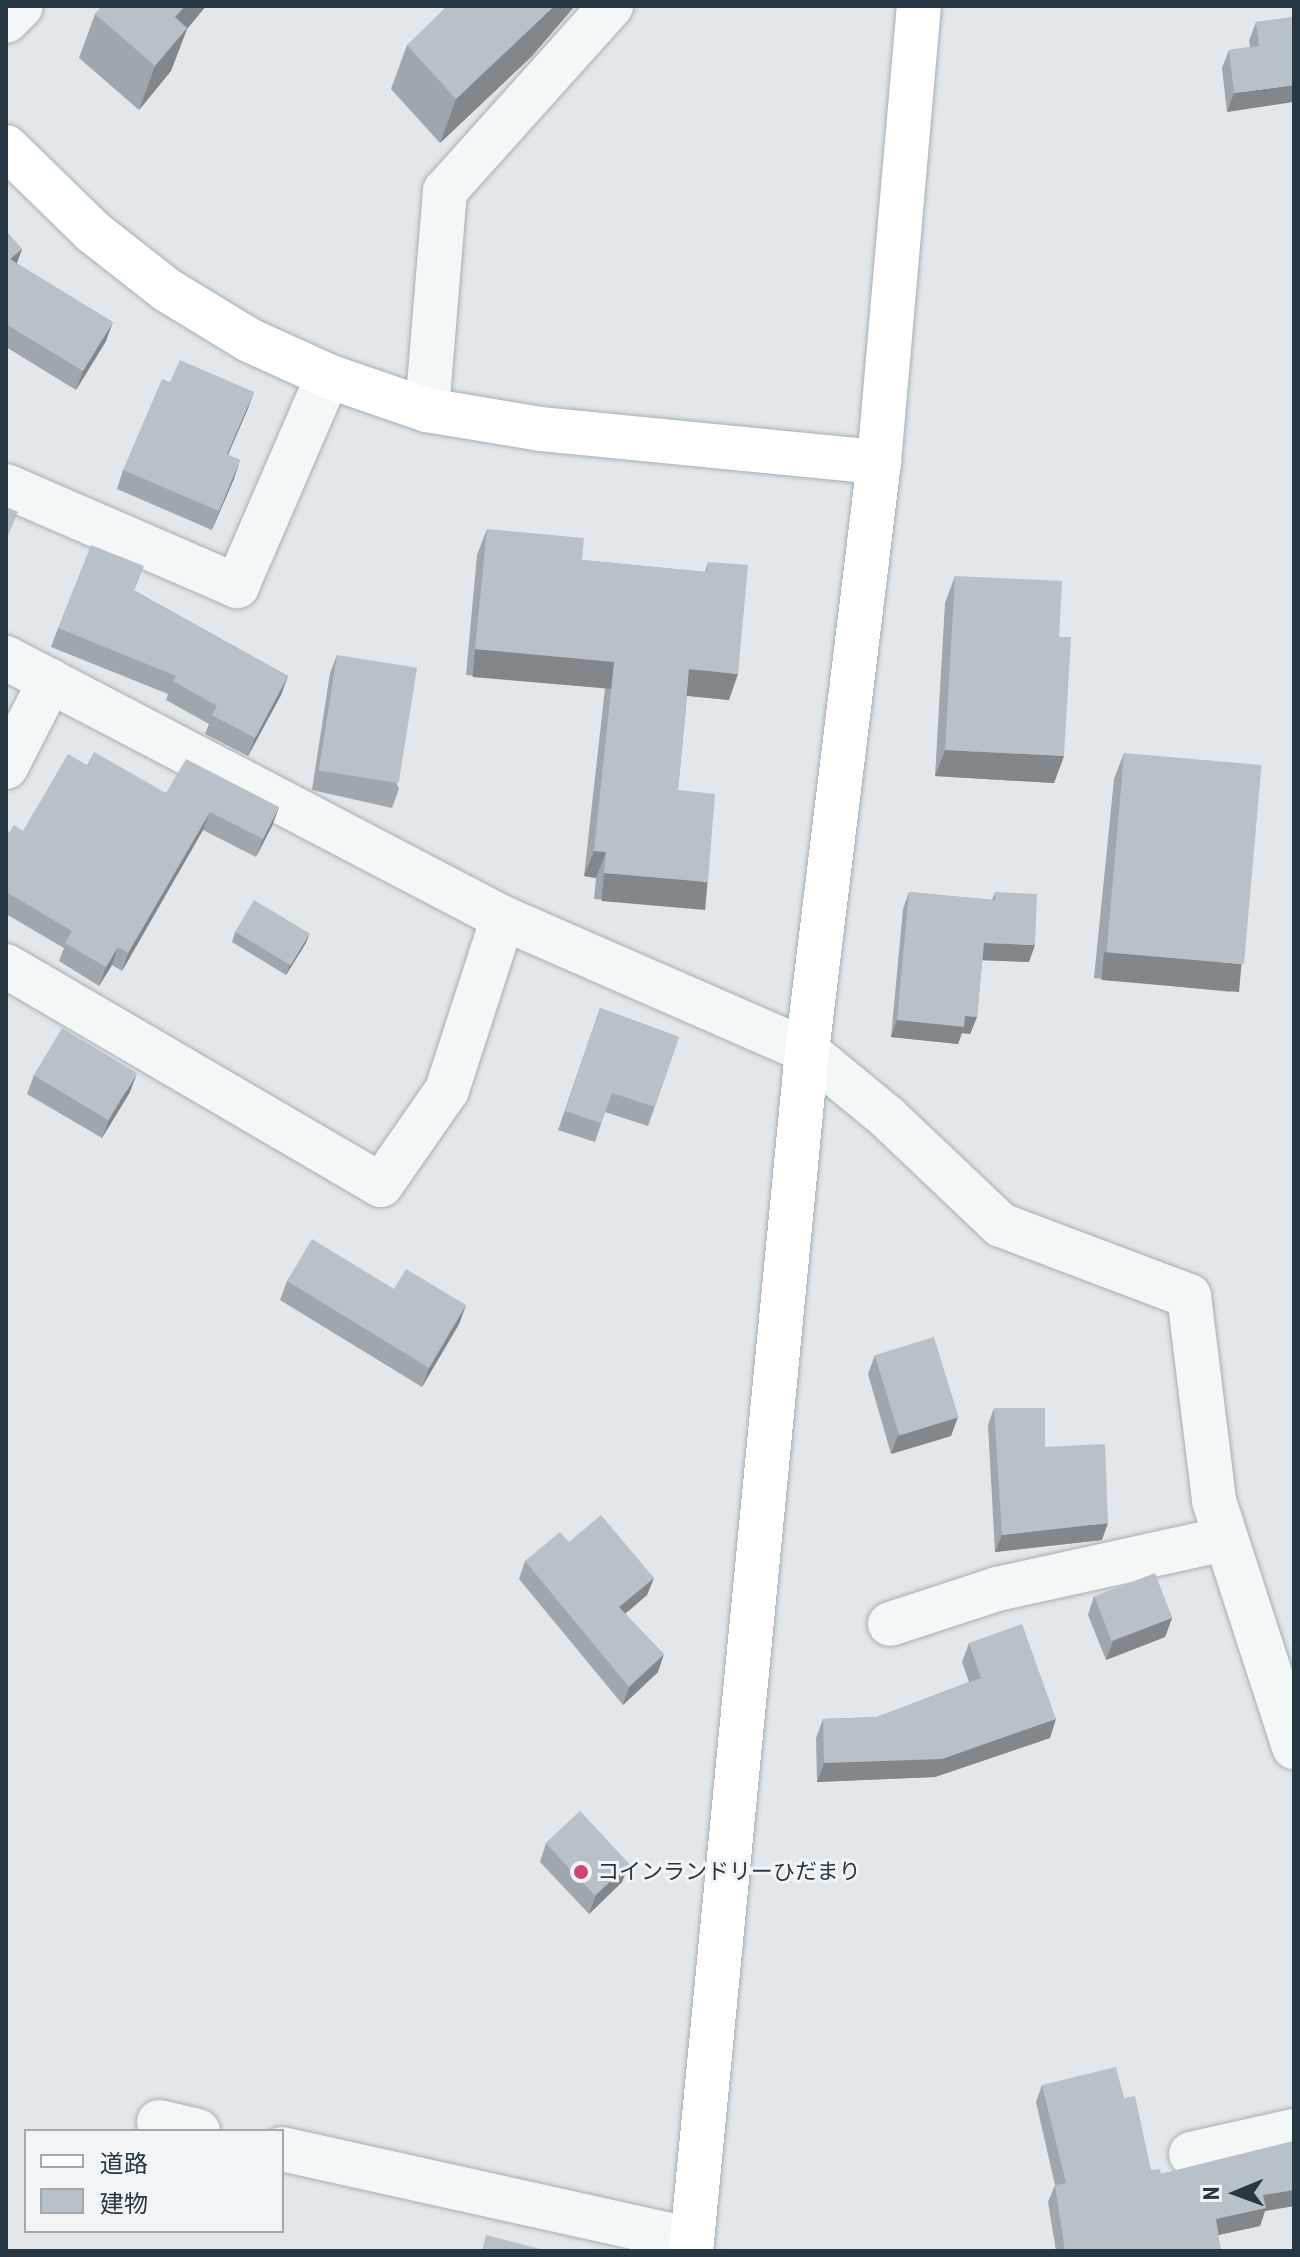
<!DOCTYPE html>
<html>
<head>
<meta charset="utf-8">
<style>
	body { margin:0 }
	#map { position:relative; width:1300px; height:2257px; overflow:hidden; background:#e1e7ea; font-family:"Roboto Condensed","Noto Sans JP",sans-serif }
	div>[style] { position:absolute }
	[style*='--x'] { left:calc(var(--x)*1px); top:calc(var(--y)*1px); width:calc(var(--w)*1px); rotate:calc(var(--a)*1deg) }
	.roads { filter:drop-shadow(0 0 2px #a6afb5) drop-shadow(0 0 2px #a6afb5) }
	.street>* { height:44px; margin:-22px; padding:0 22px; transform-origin:22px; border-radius:22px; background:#f4f7f8 }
	.secondary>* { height:44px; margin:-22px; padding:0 22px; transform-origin:22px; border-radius:22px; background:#fff }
	.wall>* { inset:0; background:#9fa6ac }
	.shaded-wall>* { inset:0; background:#82878c; transform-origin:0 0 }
	.building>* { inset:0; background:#b9c1c8; transform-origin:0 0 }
	.dots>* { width:22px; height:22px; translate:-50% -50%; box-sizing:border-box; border:4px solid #f1f5f8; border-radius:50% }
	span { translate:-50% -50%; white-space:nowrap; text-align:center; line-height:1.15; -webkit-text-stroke:6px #f1f5f8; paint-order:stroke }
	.poi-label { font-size:22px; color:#293743 }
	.left { translate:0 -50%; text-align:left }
	.frame { position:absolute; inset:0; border:8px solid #293743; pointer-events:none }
	.legend { position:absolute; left:24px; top:2129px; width:260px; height:104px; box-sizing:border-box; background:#f1f5f8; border:2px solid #a1a9b0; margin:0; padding:10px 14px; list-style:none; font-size:24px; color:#293743 }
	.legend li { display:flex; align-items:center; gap:16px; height:40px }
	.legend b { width:40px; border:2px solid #a1a9b0 }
	.north { position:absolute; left:1196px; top:2153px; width:80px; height:80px; -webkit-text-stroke:6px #f1f5f8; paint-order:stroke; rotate:269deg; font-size:22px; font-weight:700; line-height:32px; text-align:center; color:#293743 }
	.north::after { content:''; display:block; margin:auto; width:28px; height:36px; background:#293743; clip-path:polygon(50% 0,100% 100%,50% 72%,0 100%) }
</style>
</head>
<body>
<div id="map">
	<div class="roads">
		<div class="street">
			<div style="--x:6;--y:21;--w:21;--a:-45"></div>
			<div style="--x:427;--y:410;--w:220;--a:-85.3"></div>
			<div style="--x:445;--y:191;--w:249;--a:-48.1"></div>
			<div style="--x:6;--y:486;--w:252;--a:23.4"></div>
			<div style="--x:237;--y:586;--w:229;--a:-66.6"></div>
			<div style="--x:6;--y:658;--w:561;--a:27.62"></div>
			<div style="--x:503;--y:918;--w:332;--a:23.6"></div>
			<div style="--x:807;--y:1051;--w:104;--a:39.5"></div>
			<div style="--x:887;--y:1117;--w:157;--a:43.5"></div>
			<div style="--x:1001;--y:1225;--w:201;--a:20.7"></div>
			<div style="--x:1189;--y:1296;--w:207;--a:83"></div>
			<div style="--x:1214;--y:1501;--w:259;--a:72"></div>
			<div style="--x:6;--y:767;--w:97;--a:-62.9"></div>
			<div style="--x:6;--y:966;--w:434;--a:30.3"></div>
			<div style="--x:381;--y:1185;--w:116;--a:-55.2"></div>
			<div style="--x:447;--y:1090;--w:181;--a:-72"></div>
			<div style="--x:890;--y:1624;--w:113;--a:-18.1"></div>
			<div style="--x:997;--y:1589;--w:232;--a:-12.4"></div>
			<div style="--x:159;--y:2122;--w:40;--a:13"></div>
			<div style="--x:282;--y:2149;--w:420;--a:12.5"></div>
			<div style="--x:1191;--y:2154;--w:106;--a:-12.6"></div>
		</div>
		<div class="secondary">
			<div style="--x:6;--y:147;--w:122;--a:44.3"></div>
			<div style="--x:93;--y:232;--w:94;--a:38.1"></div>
			<div style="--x:167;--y:290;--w:96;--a:31.4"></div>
			<div style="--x:249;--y:340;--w:87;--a:24.5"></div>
			<div style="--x:328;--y:376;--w:105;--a:19"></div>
			<div style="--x:427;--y:410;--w:116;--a:9.5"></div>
			<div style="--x:541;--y:429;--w:340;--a:5.6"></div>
			<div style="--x:691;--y:2251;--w:1206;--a:-84.48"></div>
			<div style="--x:807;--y:1051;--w:593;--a:-83.03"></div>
			<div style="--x:879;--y:462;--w:458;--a:-85"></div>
		</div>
	</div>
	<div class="wall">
		<div style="clip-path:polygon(102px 6px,206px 6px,187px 29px,171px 71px,139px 110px,79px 58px,95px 14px)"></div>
		<div style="clip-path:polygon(1294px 17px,1227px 112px,1222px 68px,1229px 50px,1250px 47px,1249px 41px,1256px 22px)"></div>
		<div style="clip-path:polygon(407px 45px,532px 56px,440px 143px,391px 89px)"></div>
		<div style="clip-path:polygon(6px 231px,22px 249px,17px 263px,106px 341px,76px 390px,6px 347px)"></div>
		<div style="clip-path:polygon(170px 382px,254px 392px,228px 455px,240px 460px,212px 530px,117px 489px,123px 470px)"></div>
		<div style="clip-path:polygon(487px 529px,582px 560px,705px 572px,708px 562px,729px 700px,687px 696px,678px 790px,698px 908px,594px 899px,596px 878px,584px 876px,605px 688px,466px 675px,477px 555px)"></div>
		<div style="clip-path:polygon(955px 576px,1059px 637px,1064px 756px,1054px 783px,935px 776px,945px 603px)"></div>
		<div style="clip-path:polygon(135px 591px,288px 676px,281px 695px,248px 756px,205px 734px,209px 724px,166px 700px,168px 694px,51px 647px,58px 628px)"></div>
		<div style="clip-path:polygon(337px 655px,399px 789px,392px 808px,312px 790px,330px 673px)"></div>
		<div style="clip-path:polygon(1124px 753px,1231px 992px,1094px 978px,1114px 779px)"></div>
		<div style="clip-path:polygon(87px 765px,166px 793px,279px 807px,272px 826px,256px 857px,203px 830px,122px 971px,112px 965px,99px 986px,59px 961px,64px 948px,6px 914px,6px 831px,9px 833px,23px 831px)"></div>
		<div style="clip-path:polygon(909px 892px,992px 900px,995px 892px,1029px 962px,982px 960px,977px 1017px,970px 1034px,962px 1033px,958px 1044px,891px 1037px,903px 909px)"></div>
		<div style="clip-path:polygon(235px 932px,306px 943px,286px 975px,232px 942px)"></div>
		<div style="clip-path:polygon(600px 1008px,679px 1037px,648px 1126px,605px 1112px,595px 1142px,558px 1130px)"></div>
		<div style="clip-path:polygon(34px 1075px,130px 1092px,102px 1138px,27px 1094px)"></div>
		<div style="clip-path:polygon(287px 1281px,466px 1305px,459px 1324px,422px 1387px,280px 1300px)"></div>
		<div style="clip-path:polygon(875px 1355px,951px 1436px,891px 1454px,868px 1374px)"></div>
		<div style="clip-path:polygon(994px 1408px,1102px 1540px,995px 1552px,988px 1425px)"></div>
		<div style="clip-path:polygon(569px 1542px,654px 1578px,647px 1595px,625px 1614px,658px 1672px,623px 1705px,519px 1579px,525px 1561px)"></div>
		<div style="clip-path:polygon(1094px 1596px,1172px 1618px,1165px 1637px,1106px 1660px,1088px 1615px)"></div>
		<div style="clip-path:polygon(969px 1643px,1050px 1738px,935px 1777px,817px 1782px,816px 1738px,823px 1719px,877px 1717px,969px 1682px,962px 1662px)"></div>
		<div style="clip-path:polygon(546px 1843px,629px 1864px,622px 1882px,589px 1914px,540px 1862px)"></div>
		<div style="clip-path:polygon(1042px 2085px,1124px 2098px,1151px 2170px,1161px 2174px,1294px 2141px,1294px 2206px,1265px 2211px,1260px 2226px,1218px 2235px,1221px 2251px,1056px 2251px,1048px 2202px,1055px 2185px,1036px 2102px)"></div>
	</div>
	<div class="shaded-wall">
		<div style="clip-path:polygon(185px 6px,206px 6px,187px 29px,171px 71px,139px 110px,155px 66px,175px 17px)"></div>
		<div style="clip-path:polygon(554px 6px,575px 6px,532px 56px,440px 143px,456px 99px)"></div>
		<div style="clip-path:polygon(1294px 85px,1294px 102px,1227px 112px,1234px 93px)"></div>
		<div style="clip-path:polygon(22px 249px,15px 268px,10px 259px)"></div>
		<div style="clip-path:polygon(113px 322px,106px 341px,76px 390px,83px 371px)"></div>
		<div style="clip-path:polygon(254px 392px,247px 411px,220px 473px,227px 454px)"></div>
		<div style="clip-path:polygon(240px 460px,234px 479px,212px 530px,219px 511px)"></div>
		<div style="left:475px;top:649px;width:140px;height:28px;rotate:5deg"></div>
		<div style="clip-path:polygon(689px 669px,738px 674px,729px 700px,680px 695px)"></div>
		<div style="clip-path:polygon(288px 676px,281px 695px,248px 756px,255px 738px)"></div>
		<div style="clip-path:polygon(945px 750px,1064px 756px,1054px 783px,935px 776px)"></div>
		<div style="clip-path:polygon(279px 807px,272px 826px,256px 857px,263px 839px)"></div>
		<div style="clip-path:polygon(210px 812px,203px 830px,122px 971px,128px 953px)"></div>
		<div style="clip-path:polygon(594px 851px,606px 852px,596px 878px,584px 876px)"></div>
		<div style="left:604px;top:873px;width:104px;height:28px;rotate:5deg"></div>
		<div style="clip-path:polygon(310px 933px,306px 943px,286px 975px,290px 965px)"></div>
		<div style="clip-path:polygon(984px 943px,1035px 945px,1029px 962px,977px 960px)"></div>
		<div style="clip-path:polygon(118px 947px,112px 965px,99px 986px,106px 967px)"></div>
		<div style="left:1104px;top:952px;width:138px;height:28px;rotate:5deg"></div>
		<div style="clip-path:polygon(965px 1016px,977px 1017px,970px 1034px,962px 1033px,958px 1044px,891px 1037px,897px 1020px)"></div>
		<div style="clip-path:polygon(137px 1073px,130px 1092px,102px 1138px,109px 1120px)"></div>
		<div style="clip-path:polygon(466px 1305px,459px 1324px,422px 1387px,429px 1368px)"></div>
		<div style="clip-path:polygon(958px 1417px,951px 1436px,891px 1454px,898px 1435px)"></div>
		<div style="clip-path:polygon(1108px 1523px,1102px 1540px,995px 1552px,1002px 1535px)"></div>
		<div style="clip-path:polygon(654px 1578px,647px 1595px,613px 1624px,619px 1607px)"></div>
		<div style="clip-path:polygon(1172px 1618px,1165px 1637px,1106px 1660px,1113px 1641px)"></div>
		<div style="clip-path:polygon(664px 1654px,658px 1672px,623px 1705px,629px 1687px)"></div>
		<div style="clip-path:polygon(1056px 1719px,1050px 1738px,935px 1777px,817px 1782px,824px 1763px)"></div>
		<div style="clip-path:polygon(629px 1864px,622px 1882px,589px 1914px,596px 1895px)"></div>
		<div style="clip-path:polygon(1294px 2190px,1294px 2206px,1265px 2211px,1260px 2226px,1209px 2237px,1216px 2219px,1263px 2195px)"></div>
	</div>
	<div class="building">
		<div style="clip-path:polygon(102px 6px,185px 6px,175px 17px,187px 28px,155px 66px,95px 14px)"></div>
		<div style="clip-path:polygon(447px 6px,554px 6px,456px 99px,407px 45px)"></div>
		<div style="clip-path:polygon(1294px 17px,1294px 85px,1234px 93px,1229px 50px,1259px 46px,1256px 22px)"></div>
		<div style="clip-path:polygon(6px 231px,22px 249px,10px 259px,113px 322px,83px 371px,9px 326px,6px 323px)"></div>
		<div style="clip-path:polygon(180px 360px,254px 392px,227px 454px,240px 460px,219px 511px,123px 470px,162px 379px,170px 382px)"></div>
		<div style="clip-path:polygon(6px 507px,18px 512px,6px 540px)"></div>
		<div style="clip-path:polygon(487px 529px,584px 538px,582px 560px,707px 572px,708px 562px,748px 565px,738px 674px,689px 669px,678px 790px,715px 794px,708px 882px,604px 873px,606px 852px,594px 851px,614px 662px,475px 649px)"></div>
		<div style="clip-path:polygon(91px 545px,144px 566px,134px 591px,288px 676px,255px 738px,212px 715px,217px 706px,173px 681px,176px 676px,58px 628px)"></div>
		<div style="clip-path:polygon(955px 576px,1062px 581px,1059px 637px,1071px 637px,1064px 756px,945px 750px)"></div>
		<div style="left:337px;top:655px;width:81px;height:117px;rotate:9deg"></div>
		<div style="clip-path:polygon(94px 752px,166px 793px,186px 759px,279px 807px,263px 839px,210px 812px,128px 953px,118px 947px,106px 967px,65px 943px,72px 931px,6px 892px,6px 831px,9px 833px,14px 825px,23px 831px,68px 754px,87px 765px)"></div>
		<div style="left:1124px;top:753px;width:138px;height:200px;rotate:5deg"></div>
		<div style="clip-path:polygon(909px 892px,995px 900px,995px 892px,1037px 894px,1035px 945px,984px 943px,977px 1017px,965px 1016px,964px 1027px,897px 1020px)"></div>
		<div style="left:254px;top:900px;width:65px;height:37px;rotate:31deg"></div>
		<div style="clip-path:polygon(600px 1008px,679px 1037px,655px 1107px,612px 1093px,601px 1123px,565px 1111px)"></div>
		<div style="left:62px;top:1028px;width:87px;height:55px;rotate:31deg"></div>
		<div style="clip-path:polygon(312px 1239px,394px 1289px,406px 1269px,466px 1305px,429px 1368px,287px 1281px)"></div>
		<div style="left:934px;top:1337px;width:84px;height:62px;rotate:73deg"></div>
		<div style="clip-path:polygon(994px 1408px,1045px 1408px,1045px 1447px,1105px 1444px,1108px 1523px,1002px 1535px)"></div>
		<div style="clip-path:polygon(601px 1515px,654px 1578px,619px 1607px,664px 1654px,629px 1687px,525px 1561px,560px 1532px,569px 1542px)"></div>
		<div style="left:1155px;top:1573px;width:48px;height:65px;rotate:69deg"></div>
		<div style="clip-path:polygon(1022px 1624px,1056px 1719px,942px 1759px,824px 1763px,823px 1719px,877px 1717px,981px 1678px,969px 1643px)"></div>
		<div style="left:580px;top:1811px;width:72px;height:47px;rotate:47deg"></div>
		<div style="clip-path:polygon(1116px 2067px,1124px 2098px,1135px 2096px,1151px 2170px,1160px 2169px,1161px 2174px,1294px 2141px,1294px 2190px,1263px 2195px,1266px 2208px,1216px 2219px,1221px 2251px,1065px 2251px,1055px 2185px,1066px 2183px,1042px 2085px)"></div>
		<div style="clip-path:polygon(486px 2235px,540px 2249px,539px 2251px,482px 2251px)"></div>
	</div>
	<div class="dots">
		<div style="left:581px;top:1872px;background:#d14474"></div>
	</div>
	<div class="poi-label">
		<span class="left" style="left:597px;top:1872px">コインランドリーひだまり</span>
	</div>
	<div class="frame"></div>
	<ul class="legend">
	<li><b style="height:10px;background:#fff"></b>道路</li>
	<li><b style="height:22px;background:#b9c1c8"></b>建物</li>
	</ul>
	<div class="north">N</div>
</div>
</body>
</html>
